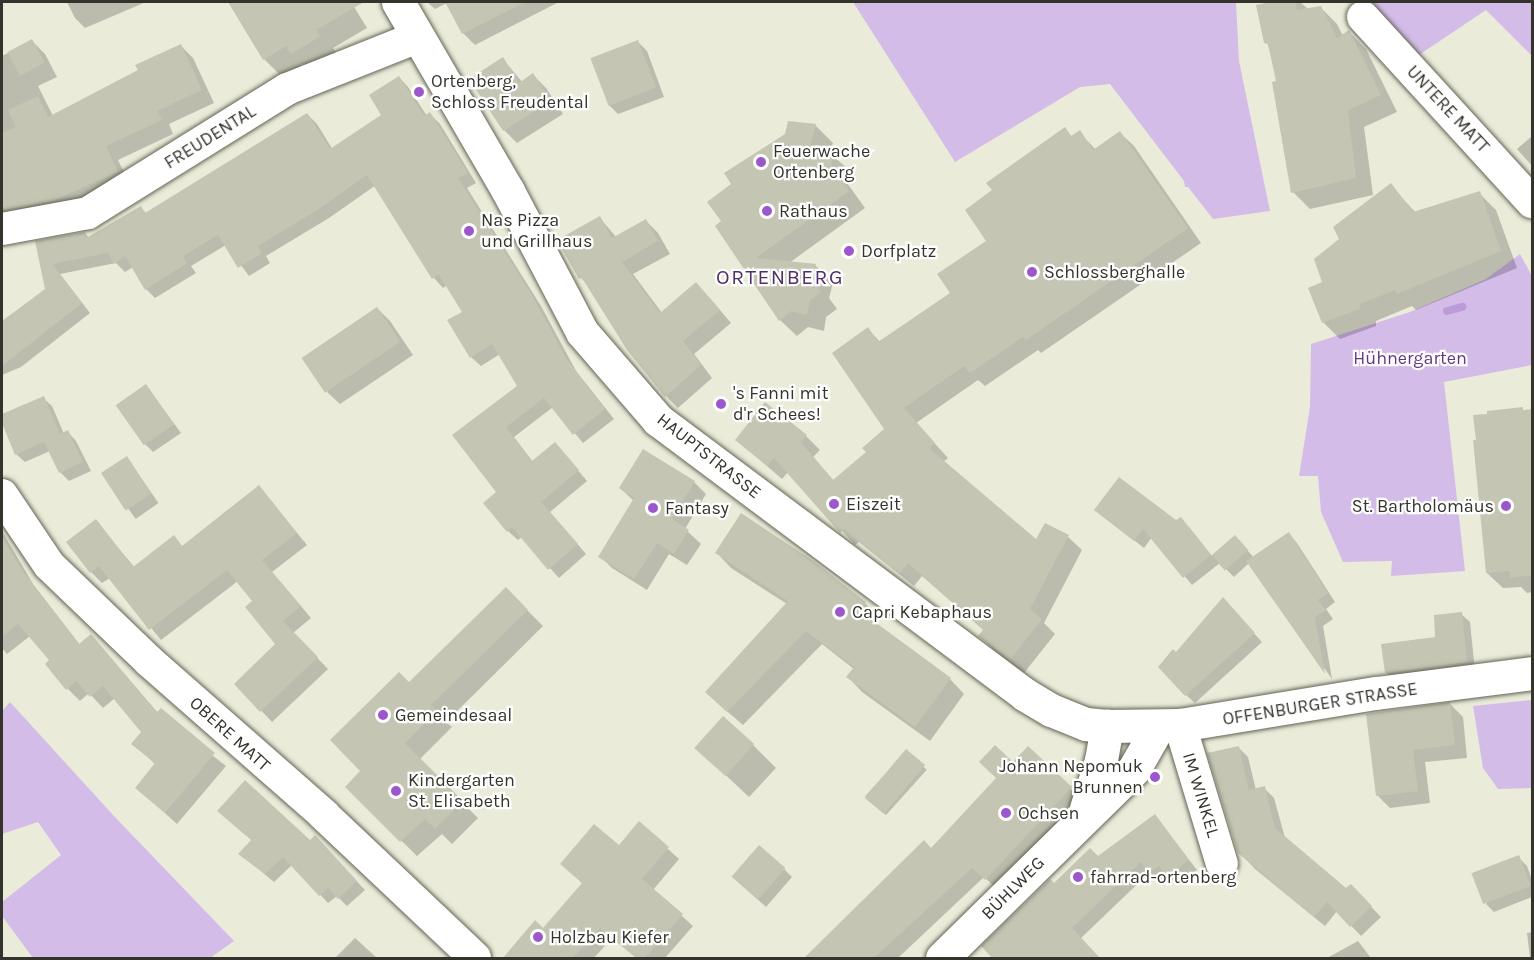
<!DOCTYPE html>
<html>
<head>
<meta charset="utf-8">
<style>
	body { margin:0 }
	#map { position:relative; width:1534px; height:960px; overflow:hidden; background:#ebebda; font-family:Karla,sans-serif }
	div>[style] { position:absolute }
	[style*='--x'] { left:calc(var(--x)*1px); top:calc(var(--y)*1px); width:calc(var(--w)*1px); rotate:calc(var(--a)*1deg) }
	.green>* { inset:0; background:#d4bce9 }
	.shadow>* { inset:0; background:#0003; transform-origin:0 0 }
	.stream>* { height:8px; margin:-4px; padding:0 4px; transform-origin:4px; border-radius:4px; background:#bc9cd7 }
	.building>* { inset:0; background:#c5c5b4; transform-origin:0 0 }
	.roads { filter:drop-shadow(0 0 2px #646455) drop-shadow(0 0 2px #646455) }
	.minor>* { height:32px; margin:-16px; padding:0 16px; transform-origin:16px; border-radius:16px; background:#fff }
	.tertiary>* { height:33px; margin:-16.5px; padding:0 16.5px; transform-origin:16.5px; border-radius:16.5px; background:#fff }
	.dots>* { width:16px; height:16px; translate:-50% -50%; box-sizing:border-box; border:3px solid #fff; border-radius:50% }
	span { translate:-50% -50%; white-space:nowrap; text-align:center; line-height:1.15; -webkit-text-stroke:4.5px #fff; paint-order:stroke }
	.poi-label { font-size:18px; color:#34342d }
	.left { translate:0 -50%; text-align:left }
	.right { translate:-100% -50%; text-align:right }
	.street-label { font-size:18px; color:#34342d }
	.park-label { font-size:18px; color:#623880 }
	.quarter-label { font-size:21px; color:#502f67; letter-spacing:1.5px }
	.frame { position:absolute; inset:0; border:3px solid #34342d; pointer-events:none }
</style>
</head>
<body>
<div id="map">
	<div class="green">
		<div style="clip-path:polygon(853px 2px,1236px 2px,1239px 61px,1270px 211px,1213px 219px,1188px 187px,1185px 187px,1184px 181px,1110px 84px,1080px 87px,955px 162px)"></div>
		<div style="clip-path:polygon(1358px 2px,1532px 2px,1532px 56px,1486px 10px,1410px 61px)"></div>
		<div style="clip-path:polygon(1520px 254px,1532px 276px,1532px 365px,1444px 382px,1465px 571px,1391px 576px,1392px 561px,1343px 562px,1321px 512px,1318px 476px,1299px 476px,1310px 407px,1311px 344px,1410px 312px,1486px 279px)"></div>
		<div style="clip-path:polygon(1532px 700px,1532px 788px,1498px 789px,1483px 768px,1473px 706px)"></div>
		<div style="clip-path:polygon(10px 702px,113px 815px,234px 941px,210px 958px,33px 958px,2px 916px,2px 902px,61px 855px,38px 822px,2px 834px,2px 711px)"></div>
	</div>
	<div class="shadow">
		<div style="clip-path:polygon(67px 2px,146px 2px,85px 28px,75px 18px)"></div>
		<div style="clip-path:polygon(240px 2px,351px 2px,367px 28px,333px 48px,337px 54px,310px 71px,303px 64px,282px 77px,264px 59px,232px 6px)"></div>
		<div style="clip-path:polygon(427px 2px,559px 2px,475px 45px,463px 33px,447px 3px,435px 9px)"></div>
		<div style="clip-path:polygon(1277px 2px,1300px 2px,1308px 9px,1320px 7px,1337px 24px,1343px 36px,1349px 32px,1366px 49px,1397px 112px,1364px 127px,1373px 195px,1310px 209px,1293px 192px,1278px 82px,1258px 6px)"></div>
		<div style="clip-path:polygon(32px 41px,45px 54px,57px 77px,38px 86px,53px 116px,140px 71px,180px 45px,193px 58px,214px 103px,169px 124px,173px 134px,118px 160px,130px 185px,2px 222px,2px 178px,7px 177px,2px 165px,2px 56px)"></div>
		<div style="clip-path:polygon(638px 42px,647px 51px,664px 97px,618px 114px,610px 106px,592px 59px)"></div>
		<div style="clip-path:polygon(503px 59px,522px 82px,533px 75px,546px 88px,563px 114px,517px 143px,504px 130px,472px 79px)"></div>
		<div style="clip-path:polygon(399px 77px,408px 87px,427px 116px,430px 114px,440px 124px,476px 183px,467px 188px,541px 306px,576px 371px,614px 419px,583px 443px,553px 407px,514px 437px,533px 462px,564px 454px,587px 481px,550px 512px,586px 554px,559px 578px,522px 537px,518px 540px,508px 531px,498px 492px,455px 435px,518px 386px,500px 354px,481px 366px,471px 357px,464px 312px,447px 285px,443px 288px,434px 278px,376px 185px,329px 218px,266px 256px,270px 263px,249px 276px,226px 245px,191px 266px,196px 273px,155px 298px,146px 289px,133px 267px,125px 272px,116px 263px,60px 274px,90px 313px,21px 367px,2px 375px,2px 323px,46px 289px,37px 242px,85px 233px,89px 238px,141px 208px,147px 214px,307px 114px,317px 124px,333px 150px,383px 116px)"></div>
		<div style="clip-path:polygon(789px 122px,816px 126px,833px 143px,830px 153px,850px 171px,847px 183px,865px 208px,789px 263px,816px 266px,833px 283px,829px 298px,837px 309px,826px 317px,824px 331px,808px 327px,797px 336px,780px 320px,723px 221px,733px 184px,787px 135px)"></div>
		<div style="clip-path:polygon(1065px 129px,1072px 137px,1079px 132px,1096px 150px,1120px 133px,1134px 146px,1201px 243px,1041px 353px,1038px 350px,985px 386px,978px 380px,916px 423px,948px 458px,943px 462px,1037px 541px,1068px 537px,1082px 550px,1044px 623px,1055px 634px,1024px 673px,994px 650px,980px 636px,985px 631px,922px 576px,914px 586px,859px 542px,855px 545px,788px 472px,782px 479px,737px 440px,806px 436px,820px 450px,813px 457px,834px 481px,868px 452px,886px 429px,868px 329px,880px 342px,953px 293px,988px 241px,994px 191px)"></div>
		<div style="clip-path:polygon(1532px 136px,1532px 166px,1517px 149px)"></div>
		<div style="clip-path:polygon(1390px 185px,1416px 213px,1479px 193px,1496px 210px,1517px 268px,1416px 310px,1412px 306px,1376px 321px,1376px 326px,1340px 339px,1323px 322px,1323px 282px,1341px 239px)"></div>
		<div style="clip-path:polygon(600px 218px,616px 237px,646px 221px,658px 233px,670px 254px,633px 274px,662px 313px,708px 296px,731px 323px,694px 354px,712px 378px,678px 408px,666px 396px,591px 288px,581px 278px)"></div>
		<div style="clip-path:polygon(377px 308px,390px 321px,413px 355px,340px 404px,327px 392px)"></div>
		<div style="clip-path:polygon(146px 386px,181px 433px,153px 452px,145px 444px)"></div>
		<div style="clip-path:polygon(43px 398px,52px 406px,64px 434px,68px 432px,76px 441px,91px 471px,69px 481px,61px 473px,50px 451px,25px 462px,16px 454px,2px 416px)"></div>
		<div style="clip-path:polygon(1532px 410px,1532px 592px,1527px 593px,1521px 587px,1503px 588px,1487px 573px)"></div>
		<div style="clip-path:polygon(644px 451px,694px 482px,706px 494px,685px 529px,701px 544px,687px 565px,669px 554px,647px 590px,612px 568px,600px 556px,634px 501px,620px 488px)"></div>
		<div style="left:127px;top:458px;width:55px;height:28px;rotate:55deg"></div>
		<div style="clip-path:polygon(259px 487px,307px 545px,272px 572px,311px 618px,293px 633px,328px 669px,272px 722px,236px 684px,277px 644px,254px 602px,238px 581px,161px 640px,110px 578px,102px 583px,91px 572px,96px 521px,135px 568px,174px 537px,183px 547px)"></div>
		<div style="clip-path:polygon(1096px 510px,1176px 522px,1189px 527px,1212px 556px,1242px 544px,1254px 558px,1289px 534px,1297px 543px,1335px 602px,1326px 609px,1333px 619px,1323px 626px,1332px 679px,1249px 563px,1234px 577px,1220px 563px,1192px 585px,1152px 537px,1144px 548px)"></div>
		<div style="clip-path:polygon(2px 531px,33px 584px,80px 645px,91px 636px,158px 713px,226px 766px,177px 824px,137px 788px,156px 765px,133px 743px,143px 732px,115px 698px,103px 708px,89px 693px,80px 701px,68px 689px,51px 660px,30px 636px,7px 654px,2px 648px)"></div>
		<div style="clip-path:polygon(717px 553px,811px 561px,865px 603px,880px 618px,875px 624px,950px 679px,964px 694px,930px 741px,862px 692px,848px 677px,854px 669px,822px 644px,743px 725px,721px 706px,787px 604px,731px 568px)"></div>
		<div style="clip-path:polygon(506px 589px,543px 626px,446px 722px,452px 727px,419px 760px,478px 818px,452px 844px,442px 834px,417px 856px,347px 787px,362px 770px,409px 684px)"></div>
		<div style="clip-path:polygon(1231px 608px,1262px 642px,1195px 703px,1186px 695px,1176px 654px)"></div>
		<div style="clip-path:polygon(1461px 614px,1470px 622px,1475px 671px,1395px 681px,1386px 672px,1437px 638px)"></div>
		<div style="clip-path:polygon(1450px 704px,1463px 717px,1467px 758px,1425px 762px,1430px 803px,1390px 808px,1377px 795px)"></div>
		<div style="clip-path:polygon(753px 745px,776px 768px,749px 797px,697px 748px)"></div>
		<div style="clip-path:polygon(1238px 747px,1248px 757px,1256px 790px,1264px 788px,1274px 798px,1285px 838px,1346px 890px,1351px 886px,1381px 917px,1361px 936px,1337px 911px,1325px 926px,1255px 869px,1239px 852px)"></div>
		<div style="clip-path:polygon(1028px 748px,1081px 799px,997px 889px,984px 877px,898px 958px,806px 958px,924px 842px,931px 850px)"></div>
		<div style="left:906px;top:751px;width:28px;height:61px;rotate:42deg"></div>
		<div style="clip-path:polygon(1155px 816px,1197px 870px,1177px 885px,1168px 876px,1160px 882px,1150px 872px,1081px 938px,1099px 958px,994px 958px,983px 946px,1054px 885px,1098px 858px)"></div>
		<div style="clip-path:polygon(639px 823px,679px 859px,653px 890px,693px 926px,665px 958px,637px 958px,612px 938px,594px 958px,514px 958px,509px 954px,543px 930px,583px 884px,562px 864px,619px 847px)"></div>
		<div style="clip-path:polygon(310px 842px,323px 845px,365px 890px,347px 906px,337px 896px,328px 903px,292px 865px,274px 882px,240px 854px)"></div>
		<div style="clip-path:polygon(1518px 857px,1527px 866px,1532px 880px,1532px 897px,1494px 912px,1486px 904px)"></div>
		<div style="clip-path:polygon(784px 869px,792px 877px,766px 907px,741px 884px)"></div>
		<div style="clip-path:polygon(1532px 932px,1532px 958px,1530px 958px,1527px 933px)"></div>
		<div style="clip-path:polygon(355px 938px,377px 958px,335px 958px)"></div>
		<div style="clip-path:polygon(1358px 941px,1371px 958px,1327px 958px)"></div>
	</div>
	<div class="stream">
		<div style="--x:1447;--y:311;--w:16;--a:-15"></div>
	</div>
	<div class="building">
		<div style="clip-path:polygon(228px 2px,364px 2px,316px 30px,321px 36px,291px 54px,286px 46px,263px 60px)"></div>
		<div style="clip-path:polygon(445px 2px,525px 2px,462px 34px)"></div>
		<div style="clip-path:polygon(1271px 2px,1296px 2px,1297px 10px,1321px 6px,1337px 38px,1349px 30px,1381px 95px,1348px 110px,1356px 178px,1291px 193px,1272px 82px,1276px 81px,1268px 44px,1264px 43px,1256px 5px)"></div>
		<div style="left:32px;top:39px;width:27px;height:28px;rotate:62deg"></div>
		<div style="left:638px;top:40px;width:51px;height:51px;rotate:69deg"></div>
		<div style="clip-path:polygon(181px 44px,202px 90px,157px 111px,162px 120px,106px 146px,118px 172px,52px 201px,2px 211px,2px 133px,16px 127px,8px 110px,38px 96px,48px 117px,138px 70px,135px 65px)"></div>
		<div style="clip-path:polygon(503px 57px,519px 83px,533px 73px,551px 101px,503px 131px,469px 79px)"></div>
		<div style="clip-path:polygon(399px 76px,424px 116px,430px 112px,468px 173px,458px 178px,532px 295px,567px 360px,605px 409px,573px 435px,544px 398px,506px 427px,532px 461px,555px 442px,579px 470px,541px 502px,578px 544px,548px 570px,512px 527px,507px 532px,483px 503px,496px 492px,452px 435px,517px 386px,492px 344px,470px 358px,447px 320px,462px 312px,439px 275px,432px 279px,367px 175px,319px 209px,258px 246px,262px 253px,238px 268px,218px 235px,183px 256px,187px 263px,145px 290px,125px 256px,114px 264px,108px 253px,52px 264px,82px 303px,2px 366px,2px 321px,45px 289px,35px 241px,85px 232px,86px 238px,141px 206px,145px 213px,307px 113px,330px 149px,381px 115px,369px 95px)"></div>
		<div style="clip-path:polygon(788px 121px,816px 124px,809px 150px,834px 152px,831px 165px,849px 191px,756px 258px,816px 264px,813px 280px,821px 292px,810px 300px,807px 315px,791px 311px,779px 321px,715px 226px,721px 221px,707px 202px,731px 184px,724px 173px,785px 134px)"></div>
		<div style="clip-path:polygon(1065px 127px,1071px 136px,1080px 130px,1093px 150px,1120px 131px,1188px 228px,1026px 340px,1023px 337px,970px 373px,964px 366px,904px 408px,935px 443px,929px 448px,1036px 539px,1045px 523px,1069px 535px,1030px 609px,1042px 619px,1010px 660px,978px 636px,983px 630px,908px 563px,899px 574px,844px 529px,840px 533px,774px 458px,767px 466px,735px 440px,765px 402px,807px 435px,801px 442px,833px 480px,866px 452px,862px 448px,884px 429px,832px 353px,868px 327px,878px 342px,950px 293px,937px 274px,986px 241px,965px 210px,992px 190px,986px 183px)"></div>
		<div style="clip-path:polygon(1391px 183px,1413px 212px,1480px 191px,1501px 251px,1397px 294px,1395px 290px,1360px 304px,1360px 309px,1322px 323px,1308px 288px,1322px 282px,1314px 259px,1339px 239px,1333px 227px)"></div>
		<div style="clip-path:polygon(600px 216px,612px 238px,646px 219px,658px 241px,622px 262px,660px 313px,696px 282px,720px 310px,683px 341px,701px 365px,665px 397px,627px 350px,582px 278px,579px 279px,557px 240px)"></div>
		<div style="left:377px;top:307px;width:42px;height:91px;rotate:56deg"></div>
		<div style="left:146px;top:384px;width:49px;height:37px;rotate:55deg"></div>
		<div style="clip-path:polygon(44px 396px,60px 434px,68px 430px,83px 462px,59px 473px,44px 442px,15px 455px,2px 423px,2px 414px)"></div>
		<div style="clip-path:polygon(1523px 407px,1523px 410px,1533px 409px,1533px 575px,1510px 578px,1509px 571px,1486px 573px,1473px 440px,1476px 440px,1473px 415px,1487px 414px,1487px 411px)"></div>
		<div style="clip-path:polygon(643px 449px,695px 481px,672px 519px,689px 530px,674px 554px,657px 543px,634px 579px,598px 557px,634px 498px,619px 488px)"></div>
		<div style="left:127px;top:456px;width:45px;height:31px;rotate:57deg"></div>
		<div style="clip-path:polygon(1119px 477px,1176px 520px,1181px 517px,1211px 555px,1183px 578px,1143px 529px,1134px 541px,1094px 510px)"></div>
		<div style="clip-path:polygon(259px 485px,297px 533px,262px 560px,301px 606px,283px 621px,318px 657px,260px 712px,234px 684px,275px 644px,245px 607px,252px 601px,227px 570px,149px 630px,99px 566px,90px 573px,66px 542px,96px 519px,133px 567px,174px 535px,182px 546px)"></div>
		<div style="clip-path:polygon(741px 513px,812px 560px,866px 602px,860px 611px,951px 678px,915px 727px,846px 677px,854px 667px,806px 631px,727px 712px,705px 692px,788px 601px,715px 553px)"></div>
		<div style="clip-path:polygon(1289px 532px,1328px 593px,1318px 600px,1326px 610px,1315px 617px,1325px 674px,1246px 561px)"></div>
		<div style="left:1235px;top:535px;width:20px;height:31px;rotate:49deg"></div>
		<div style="clip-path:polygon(2px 537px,22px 570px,79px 644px,91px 634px,157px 712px,161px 708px,215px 753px,165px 813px,135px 788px,155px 763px,131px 744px,141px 732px,103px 686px,90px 697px,76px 681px,66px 690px,45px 664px,49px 660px,18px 624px,2px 637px)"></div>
		<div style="clip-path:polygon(506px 587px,528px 610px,431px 705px,437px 711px,405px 743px,463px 801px,435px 829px,425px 819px,400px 842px,345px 787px,360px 771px,330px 740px,399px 672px,409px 682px)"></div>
		<div style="clip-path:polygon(1223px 597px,1255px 633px,1185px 696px,1158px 667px,1173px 649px,1176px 652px)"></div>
		<div style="clip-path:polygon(1462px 612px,1467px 662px,1385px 673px,1381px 644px,1435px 637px,1434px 615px)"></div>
		<div style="clip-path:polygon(1450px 702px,1455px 745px,1413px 750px,1418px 791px,1376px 796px,1366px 714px)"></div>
		<div style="left:723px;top:716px;width:42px;height:43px;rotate:42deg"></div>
		<div style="clip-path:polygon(995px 745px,1013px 762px,1028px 746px,1072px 787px,985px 880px,972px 868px,874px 958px,804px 958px,924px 840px,931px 848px,996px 778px,979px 762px)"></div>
		<div style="clip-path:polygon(1239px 746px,1249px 790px,1265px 786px,1275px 828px,1346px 888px,1351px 884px,1372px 906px,1350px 927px,1327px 902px,1314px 917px,1238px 853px,1207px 753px)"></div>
		<div style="left:906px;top:749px;width:25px;height:64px;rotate:40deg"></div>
		<div style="clip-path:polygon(245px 780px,310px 840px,315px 835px,357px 881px,338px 899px,328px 888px,319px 896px,283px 857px,265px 874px,238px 854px,251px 840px,217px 811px)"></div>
		<div style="clip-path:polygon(1155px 814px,1189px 860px,1166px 876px,1159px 866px,1149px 873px,1141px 862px,1072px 928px,1100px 958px,992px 958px,981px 946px,1050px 879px,1054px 883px,1090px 848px,1098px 856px)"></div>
		<div style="clip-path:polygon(639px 821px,669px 847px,642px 879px,683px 914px,645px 958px,636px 958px,600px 928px,573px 958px,503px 958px,535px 920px,543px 928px,582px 883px,560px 864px,594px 824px,619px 845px)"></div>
		<div style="left:759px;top:845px;width:35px;height:42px;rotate:41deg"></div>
		<div style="left:1519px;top:855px;width:33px;height:51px;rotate:69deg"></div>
	</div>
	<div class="roads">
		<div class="minor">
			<div style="--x:1363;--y:17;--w:251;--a:47.6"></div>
			<div style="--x:2;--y:229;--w:87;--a:-10.5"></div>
			<div style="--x:88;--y:213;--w:234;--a:-31.9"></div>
			<div style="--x:287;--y:89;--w:141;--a:-21.7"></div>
			<div style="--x:2;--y:495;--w:84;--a:56.1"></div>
			<div style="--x:49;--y:565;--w:139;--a:43.8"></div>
			<div style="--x:149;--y:661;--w:233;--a:41.3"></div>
			<div style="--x:324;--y:815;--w:208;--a:43.4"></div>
			<div style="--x:1180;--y:725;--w:145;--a:73.2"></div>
		</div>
		<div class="tertiary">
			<div style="--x:398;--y:2;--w:219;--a:59.8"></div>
			<div style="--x:508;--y:191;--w:159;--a:62.3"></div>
			<div style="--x:582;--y:332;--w:116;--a:49.2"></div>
			<div style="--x:658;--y:420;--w:457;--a:36.8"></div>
			<div style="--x:1024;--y:694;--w:31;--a:31"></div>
			<div style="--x:1051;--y:710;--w:38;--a:22"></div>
			<div style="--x:1086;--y:724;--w:21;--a:5"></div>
			<div style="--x:1107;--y:726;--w:73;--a:-0.8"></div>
			<div style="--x:1180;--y:725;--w:199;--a:-9.3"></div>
			<div style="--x:1376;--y:693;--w:157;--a:-7.3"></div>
			<div style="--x:1084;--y:815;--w:58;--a:-72.8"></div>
			<div style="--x:1101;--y:760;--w:35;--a:-80"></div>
			<div style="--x:942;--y:958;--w:269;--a:-44.5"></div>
			<div style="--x:1134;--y:769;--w:48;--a:-60.3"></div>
		</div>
	</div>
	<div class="dots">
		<div style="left:419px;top:92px;background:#9c57cc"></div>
		<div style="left:761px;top:162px;background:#9c57cc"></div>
		<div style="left:767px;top:211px;background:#9c57cc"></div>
		<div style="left:469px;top:231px;background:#9c57cc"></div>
		<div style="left:849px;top:251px;background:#9c57cc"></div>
		<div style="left:1032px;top:272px;background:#9c57cc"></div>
		<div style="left:721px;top:404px;background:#9c57cc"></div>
		<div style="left:834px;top:504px;background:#9c57cc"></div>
		<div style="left:1506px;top:506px;background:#9c57cc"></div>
		<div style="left:653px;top:508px;background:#9c57cc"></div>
		<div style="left:840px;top:612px;background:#9c57cc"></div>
		<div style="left:383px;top:715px;background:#9c57cc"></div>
		<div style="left:1155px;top:777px;background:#9c57cc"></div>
		<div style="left:396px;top:791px;background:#9c57cc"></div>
		<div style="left:1006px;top:813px;background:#9c57cc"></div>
		<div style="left:1078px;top:877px;background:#9c57cc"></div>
		<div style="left:538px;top:937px;background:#9c57cc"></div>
	</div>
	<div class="poi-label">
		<span class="left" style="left:431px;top:92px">Ortenberg,<br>Schloss Freudental</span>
		<span class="left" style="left:773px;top:162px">Feuerwache<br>Ortenberg</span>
		<span class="left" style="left:779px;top:211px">Rathaus</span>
		<span class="left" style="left:481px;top:231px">Nas Pizza<br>und Grillhaus</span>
		<span class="left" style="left:861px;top:251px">Dorfplatz</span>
		<span class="left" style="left:1044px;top:272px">Schlossberghalle</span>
		<span class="left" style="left:733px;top:404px">'s Fanni mit<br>d'r Schees!</span>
		<span class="left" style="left:846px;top:504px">Eiszeit</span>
		<span class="right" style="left:1494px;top:506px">St. Bartholomäus</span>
		<span class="left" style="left:665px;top:508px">Fantasy</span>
		<span class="left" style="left:852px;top:612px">Capri Kebaphaus</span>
		<span class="left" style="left:395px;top:715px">Gemeindesaal</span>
		<span class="right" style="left:1143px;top:777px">Johann Nepomuk<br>Brunnen</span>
		<span class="left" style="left:408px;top:791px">Kindergarten<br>St. Elisabeth</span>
		<span class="left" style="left:1018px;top:813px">Ochsen</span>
		<span class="left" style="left:1090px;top:877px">fahrrad-ortenberg</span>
		<span class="left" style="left:550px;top:937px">Holzbau Kiefer</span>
	</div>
	<div class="street-label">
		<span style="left:1448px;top:109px;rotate:47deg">UNTERE MATT</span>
		<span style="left:210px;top:137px;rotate:-32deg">FREUDENTAL</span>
		<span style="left:709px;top:456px;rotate:38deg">HAUPTSTRASSE</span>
		<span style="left:1320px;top:704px;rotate:-9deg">OFFENBURGER STRASSE</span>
		<span style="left:230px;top:734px;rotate:42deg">OBERE MATT</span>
		<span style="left:1201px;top:795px;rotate:73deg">IM WINKEL</span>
		<span style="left:1013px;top:888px;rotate:-45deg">BÜHLWEG</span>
	</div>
	<div class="park-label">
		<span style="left:1410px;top:358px">Hühnergarten</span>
	</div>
	<div class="quarter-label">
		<span style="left:780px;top:277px">ORTENBERG</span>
	</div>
	<div class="frame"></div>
</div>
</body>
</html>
